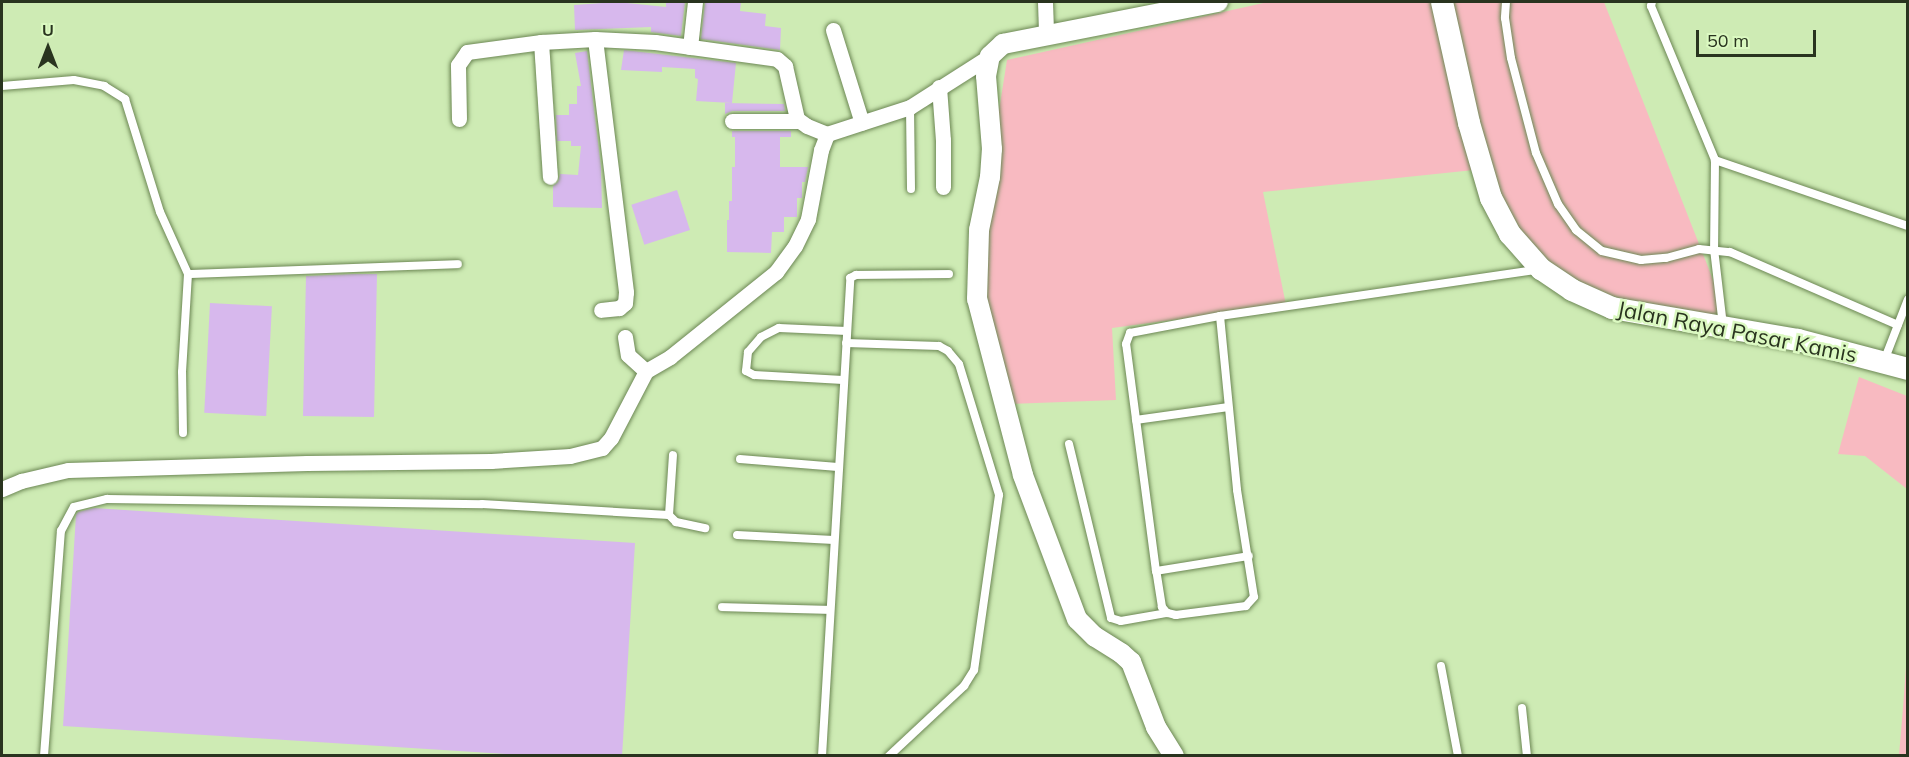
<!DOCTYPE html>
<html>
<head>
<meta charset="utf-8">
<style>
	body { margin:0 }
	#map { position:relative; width:1909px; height:757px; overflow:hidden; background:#ceebb4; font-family:Mulish,sans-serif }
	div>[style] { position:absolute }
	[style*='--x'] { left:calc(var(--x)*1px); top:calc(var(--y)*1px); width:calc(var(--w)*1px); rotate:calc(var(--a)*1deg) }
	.green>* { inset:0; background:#f8bac1 }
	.building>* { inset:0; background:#d7b8ed; transform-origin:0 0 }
	.roads { filter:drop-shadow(0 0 2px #6c8754) drop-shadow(0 0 2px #6c8754) }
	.service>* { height:8px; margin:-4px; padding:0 4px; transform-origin:4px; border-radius:4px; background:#fff }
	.minor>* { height:15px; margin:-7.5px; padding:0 7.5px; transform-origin:7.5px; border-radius:7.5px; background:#fff }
	.tertiary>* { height:20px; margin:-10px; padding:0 10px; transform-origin:10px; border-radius:10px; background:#fff }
	.secondary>* { height:22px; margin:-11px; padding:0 11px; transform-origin:11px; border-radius:11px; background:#fff }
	span { translate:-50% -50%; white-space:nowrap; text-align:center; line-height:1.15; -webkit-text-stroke:5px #dbf9c1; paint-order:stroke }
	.street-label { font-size:22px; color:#29341f }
	.frame { position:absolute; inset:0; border:3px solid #29341f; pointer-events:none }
	.north { position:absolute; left:18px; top:18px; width:60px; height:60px; -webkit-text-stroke:4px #dbf9c1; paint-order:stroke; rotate:0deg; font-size:16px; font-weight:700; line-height:24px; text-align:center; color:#29341f }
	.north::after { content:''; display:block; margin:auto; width:21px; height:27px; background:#29341f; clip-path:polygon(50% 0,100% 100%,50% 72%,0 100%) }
	.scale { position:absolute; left:1696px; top:30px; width:120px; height:27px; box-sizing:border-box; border:3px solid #29341f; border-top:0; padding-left:8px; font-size:18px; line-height:21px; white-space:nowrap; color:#29341f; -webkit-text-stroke:4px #dbf9c1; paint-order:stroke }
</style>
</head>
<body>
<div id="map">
	<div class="green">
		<div style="clip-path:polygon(1268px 2px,1604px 2px,1732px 328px,1525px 273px,1493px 168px,1263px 192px,1286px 305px,1112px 328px,1116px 400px,1008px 404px,982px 320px,981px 224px,1007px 60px)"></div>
		<div style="clip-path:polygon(1859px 377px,1907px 396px,1907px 489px,1865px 456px,1838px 454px)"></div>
		<div style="clip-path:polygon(1907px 653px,1907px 755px,1899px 755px,1903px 708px)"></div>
	</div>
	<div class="building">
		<div style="clip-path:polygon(617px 2px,666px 7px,666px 2px,685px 2px,681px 36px,651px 32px,651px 27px,575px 30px,574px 5px)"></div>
		<div style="clip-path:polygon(705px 2px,741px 2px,740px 11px,766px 14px,765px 26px,781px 28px,780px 50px,701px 39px)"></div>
		<div style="clip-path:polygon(624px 50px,736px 63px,732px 103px,696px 101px,698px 79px,695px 78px,695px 69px,662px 67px,662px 72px,621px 70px)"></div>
		<div style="clip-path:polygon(587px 51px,601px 167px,602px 208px,553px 207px,553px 186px,558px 182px,560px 174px,578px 175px,581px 146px,571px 146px,571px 141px,557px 141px,556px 115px,569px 115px,569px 104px,577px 104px,577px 86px,581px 86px,575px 53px)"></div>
		<div style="clip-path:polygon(725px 103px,784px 104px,785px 111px,732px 111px,725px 114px)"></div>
		<div style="clip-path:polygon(732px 131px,791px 131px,791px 137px,780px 137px,780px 167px,808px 167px,805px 182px,802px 182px,802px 198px,797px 198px,797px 217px,784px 217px,784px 232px,772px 232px,771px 253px,727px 252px,727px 220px,729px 220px,729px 201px,732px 201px,732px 167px,735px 167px,735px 137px,732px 137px)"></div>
		<div style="left:677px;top:190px;width:42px;height:48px;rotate:72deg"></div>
		<div style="clip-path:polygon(353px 274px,377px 274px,374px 417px,303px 416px,306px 276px)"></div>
		<div style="left:210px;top:303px;width:62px;height:110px;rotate:3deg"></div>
		<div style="clip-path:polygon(94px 508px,635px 543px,622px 756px,537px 756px,63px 726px,76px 515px,78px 512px)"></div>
	</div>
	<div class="roads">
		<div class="service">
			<div style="--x:1506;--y:2;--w:16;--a:94"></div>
			<div style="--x:1505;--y:18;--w:40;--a:81.5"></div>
			<div style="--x:1511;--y:58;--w:98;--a:75.3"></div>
			<div style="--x:1536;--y:153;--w:56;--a:66.7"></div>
			<div style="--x:1558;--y:204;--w:32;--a:55"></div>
			<div style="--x:1576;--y:230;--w:33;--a:39"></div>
			<div style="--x:1602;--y:251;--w:40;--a:13"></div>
			<div style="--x:1641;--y:260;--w:25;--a:-5"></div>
			<div style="--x:1666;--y:258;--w:34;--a:-15"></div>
			<div style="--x:1699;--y:249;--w:31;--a:6"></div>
			<div style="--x:1730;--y:252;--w:183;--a:23.5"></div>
			<div style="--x:1652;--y:2;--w:4;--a:104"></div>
			<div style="--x:1651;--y:6;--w:167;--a:67.4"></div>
			<div style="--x:1715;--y:160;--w:89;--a:90.6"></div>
			<div style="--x:1714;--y:249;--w:78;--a:83.3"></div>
			<div style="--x:2;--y:86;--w:72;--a:-4.8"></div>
			<div style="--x:74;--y:80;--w:31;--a:11"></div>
			<div style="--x:104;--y:86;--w:25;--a:32"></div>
			<div style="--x:125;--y:99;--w:118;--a:72.8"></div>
			<div style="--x:160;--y:212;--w:68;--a:65.7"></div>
			<div style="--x:188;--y:274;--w:270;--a:-2.1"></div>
			<div style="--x:910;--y:107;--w:82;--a:89.3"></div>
			<div style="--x:1715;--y:160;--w:204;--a:18.9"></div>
			<div style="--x:1220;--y:316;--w:175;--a:84.4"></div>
			<div style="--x:1237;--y:490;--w:108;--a:81"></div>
			<div style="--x:1254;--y:597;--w:12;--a:132"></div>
			<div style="--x:1246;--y:606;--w:71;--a:172.7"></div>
			<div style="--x:1176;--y:615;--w:9;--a:-167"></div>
			<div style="--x:1167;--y:613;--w:8;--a:-130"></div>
			<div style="--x:1162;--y:607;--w:36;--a:-99"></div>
			<div style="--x:1156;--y:571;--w:229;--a:-97.5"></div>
			<div style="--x:1126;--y:344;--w:12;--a:-70"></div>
			<div style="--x:1130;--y:333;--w:92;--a:-10.7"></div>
			<div style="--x:1220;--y:316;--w:320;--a:-8.3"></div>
			<div style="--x:846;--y:343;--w:93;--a:1.8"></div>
			<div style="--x:939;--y:346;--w:10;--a:29"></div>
			<div style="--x:948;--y:351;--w:17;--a:50"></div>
			<div style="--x:959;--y:364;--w:137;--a:73"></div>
			<div style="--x:999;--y:495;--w:177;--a:98.1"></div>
			<div style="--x:974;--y:670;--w:19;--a:122"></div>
			<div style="--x:964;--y:686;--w:103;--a:137"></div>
			<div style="--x:1884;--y:361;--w:66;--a:-68.8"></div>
			<div style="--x:843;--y:380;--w:89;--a:-176.8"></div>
			<div style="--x:754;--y:375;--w:9;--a:-153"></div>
			<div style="--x:746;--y:371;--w:19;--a:-84"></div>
			<div style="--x:748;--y:352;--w:20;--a:-49"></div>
			<div style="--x:761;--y:337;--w:20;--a:-27"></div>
			<div style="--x:779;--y:328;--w:68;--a:2.5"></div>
			<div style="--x:1136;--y:420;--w:93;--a:-8"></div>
			<div style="--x:183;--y:433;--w:61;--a:-90.9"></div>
			<div style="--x:182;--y:372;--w:98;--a:-86.5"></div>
			<div style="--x:1069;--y:444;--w:179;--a:76.4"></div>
			<div style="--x:1111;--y:618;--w:10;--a:17"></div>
			<div style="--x:1121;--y:621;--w:47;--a:-9.9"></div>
			<div style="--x:740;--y:459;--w:98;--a:4.7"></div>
			<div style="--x:669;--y:515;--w:60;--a:-86.2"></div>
			<div style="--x:737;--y:535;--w:97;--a:3"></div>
			<div style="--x:1156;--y:571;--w:94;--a:-9.2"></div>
			<div style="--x:722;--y:607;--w:107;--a:1.6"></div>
			<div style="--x:1441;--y:666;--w:92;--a:79.3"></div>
			<div style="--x:1522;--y:708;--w:48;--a:84.1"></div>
			<div style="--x:44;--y:756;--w:226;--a:-85.7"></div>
			<div style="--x:61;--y:531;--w:27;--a:-62"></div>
			<div style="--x:74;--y:507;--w:34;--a:-14"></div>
			<div style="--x:107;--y:499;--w:375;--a:0.8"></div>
			<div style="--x:482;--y:504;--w:187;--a:3.4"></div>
			<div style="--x:669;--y:515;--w:10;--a:45"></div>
			<div style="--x:676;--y:522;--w:30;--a:12"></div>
			<div style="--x:822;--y:756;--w:479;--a:-86.6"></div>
			<div style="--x:850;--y:278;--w:7;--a:-27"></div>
			<div style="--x:856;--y:275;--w:93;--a:-0.6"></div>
		</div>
		<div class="minor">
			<div style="--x:1045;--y:2;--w:34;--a:88"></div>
			<div style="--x:833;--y:30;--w:97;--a:72.7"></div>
			<div style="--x:595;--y:39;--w:255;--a:83"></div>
			<div style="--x:626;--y:292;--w:11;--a:95"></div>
			<div style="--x:625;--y:303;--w:8;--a:140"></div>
			<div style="--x:619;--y:308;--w:18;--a:174"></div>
			<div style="--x:541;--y:42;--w:135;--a:86.2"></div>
			<div style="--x:690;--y:47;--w:45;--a:-83.7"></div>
			<div style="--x:939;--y:87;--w:53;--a:85.7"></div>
			<div style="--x:943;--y:140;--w:47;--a:90"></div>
			<div style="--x:459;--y:119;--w:54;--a:-91.1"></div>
			<div style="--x:458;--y:65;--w:16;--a:-55"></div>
			<div style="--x:467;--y:52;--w:75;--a:-7.7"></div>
			<div style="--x:541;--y:42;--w:54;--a:-3.2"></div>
			<div style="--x:595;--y:39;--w:60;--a:2.9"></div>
			<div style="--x:655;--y:42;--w:123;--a:7.9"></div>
			<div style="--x:777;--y:59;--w:11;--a:41"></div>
			<div style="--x:785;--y:66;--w:54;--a:77.2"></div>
			<div style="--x:797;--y:119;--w:12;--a:35"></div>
			<div style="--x:807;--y:126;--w:22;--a:22"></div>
			<div style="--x:732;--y:121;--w:66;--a:0"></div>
			<div style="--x:625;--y:337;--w:18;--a:81"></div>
			<div style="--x:628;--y:355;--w:24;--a:42"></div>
			<div style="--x:2;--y:489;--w:21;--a:-23"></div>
			<div style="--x:21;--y:481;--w:48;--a:-13.2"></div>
			<div style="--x:68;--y:470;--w:239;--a:-1.7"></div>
			<div style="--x:307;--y:463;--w:184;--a:-0.6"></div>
			<div style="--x:491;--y:461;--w:79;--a:-3.6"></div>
			<div style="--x:570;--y:456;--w:33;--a:-14"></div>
			<div style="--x:602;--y:448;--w:13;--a:-48"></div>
			<div style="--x:611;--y:438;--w:76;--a:-62.4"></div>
			<div style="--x:646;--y:371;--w:28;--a:-30"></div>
			<div style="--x:670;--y:357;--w:136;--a:-38.7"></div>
			<div style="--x:776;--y:272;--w:32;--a:-54"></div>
			<div style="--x:795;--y:246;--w:30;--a:-64"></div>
			<div style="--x:808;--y:219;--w:70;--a:-79.3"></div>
			<div style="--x:821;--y:150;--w:17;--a:-69"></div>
			<div style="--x:827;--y:134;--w:87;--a:-18"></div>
			<div style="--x:910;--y:107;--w:95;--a:-32.5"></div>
		</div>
		<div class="tertiary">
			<div style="--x:1174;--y:756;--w:34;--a:-122"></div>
			<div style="--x:1156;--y:727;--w:70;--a:-111"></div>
			<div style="--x:1131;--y:662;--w:13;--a:-138"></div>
			<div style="--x:1121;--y:653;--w:31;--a:-148"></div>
			<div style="--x:1095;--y:637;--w:25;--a:-135"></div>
			<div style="--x:1077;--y:619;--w:154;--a:-110.6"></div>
			<div style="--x:1023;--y:475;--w:182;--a:-104.6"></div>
			<div style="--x:977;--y:299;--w:69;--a:-88.3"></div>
			<div style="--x:979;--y:230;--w:54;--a:-78.3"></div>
			<div style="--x:990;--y:177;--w:28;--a:-86"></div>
			<div style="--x:992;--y:149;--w:73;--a:-94.7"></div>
			<div style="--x:986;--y:76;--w:20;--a:-79"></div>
			<div style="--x:990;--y:56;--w:18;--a:-43"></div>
			<div style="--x:1003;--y:44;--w:219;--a:-11.1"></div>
		</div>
		<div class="secondary">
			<div style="--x:1442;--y:2;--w:124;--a:77.4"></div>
			<div style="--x:1469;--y:123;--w:78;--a:73.7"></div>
			<div style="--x:1491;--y:198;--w:41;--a:62.2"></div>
			<div style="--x:1510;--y:234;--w:47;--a:48.5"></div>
			<div style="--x:1541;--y:269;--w:37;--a:34"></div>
			<div style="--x:1572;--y:290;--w:44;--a:24.2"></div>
			<div style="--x:1612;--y:308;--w:189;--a:9.8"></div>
			<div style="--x:1798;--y:340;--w:114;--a:14.8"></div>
		</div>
	</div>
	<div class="street-label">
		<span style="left:1737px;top:332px;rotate:11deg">Jalan Raya Pasar Kamis</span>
	</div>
	<div class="frame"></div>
	<div class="north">U</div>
	<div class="scale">50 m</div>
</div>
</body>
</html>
